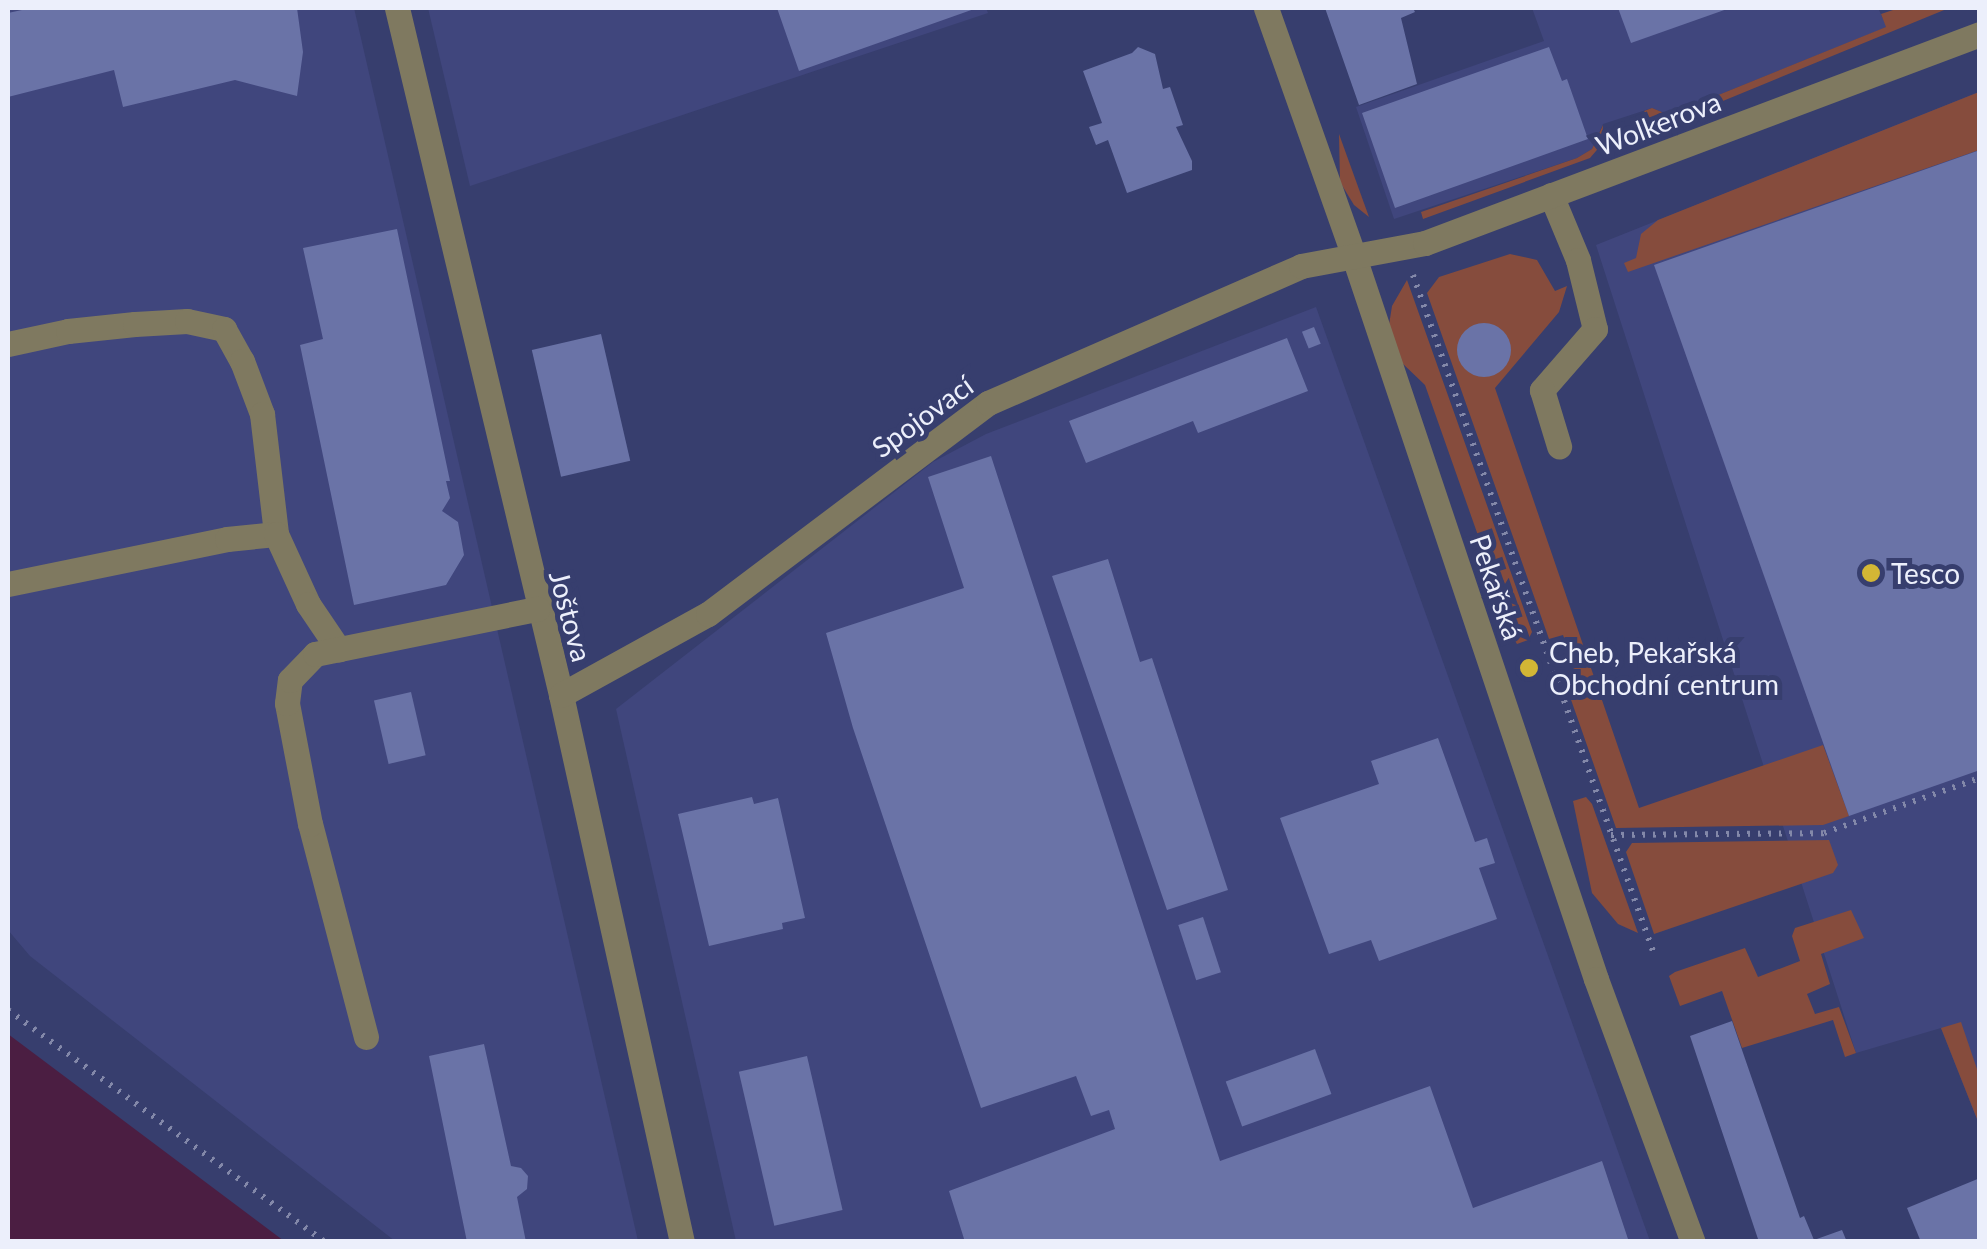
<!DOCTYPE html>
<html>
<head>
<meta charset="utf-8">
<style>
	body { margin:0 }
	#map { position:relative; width:1987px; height:1249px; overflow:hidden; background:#373e6e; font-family:Lato,sans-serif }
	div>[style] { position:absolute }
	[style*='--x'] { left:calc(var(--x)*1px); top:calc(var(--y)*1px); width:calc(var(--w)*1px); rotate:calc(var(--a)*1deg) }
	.built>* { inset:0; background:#40467d }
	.green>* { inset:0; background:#864c3d }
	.water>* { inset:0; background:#4b1e42 }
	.building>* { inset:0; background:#6a73a7; transform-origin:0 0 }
	.round { border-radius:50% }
	.path>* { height:6px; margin-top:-3px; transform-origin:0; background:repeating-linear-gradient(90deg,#8388a9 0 2.5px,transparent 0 10.5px) }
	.minor>* { height:25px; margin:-12.5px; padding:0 12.5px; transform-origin:12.5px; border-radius:12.5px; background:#7f7960 }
	.dots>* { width:28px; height:28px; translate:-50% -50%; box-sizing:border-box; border:5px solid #373e6e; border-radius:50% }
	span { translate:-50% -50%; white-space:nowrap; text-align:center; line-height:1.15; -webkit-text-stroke:10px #373e6e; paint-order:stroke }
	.street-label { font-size:28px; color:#eceffb }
	.poi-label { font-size:28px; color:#eceffb }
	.left { translate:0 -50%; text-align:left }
	.frame { position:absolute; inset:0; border:10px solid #eceffb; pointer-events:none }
</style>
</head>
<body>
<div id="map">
	<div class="built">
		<div style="clip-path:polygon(8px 8px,354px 8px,638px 1241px,395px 1241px,30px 956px,8px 930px)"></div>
		<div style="clip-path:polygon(428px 8px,986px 8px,988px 13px,470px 186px)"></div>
		<div style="clip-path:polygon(1532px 8px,1878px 8px,1887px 27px,1669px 115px,1652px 108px,1603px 124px,1592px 149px,1577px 158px,1394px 219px,1356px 107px,1544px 41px)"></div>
		<div style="clip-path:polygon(1979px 92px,1979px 1124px,1941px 1028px,1856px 1053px,1596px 245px)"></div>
		<div style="clip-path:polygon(1316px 307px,1650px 1241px,736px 1241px,616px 709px,933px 462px,986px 434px)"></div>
	</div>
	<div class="green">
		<div style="clip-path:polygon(1899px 8px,1949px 8px,1667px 124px,1651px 119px,1644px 111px,1652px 108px,1669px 115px,1886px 27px,1881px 14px)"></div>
		<div style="clip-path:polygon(1979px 92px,1979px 150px,1628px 272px,1624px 263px,1636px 258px,1641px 234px,1658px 220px)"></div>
		<div style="clip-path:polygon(1603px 125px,1602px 144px,1590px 158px,1423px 219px,1421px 212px,1577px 158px,1592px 149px)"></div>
		<div style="clip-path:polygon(1339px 134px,1369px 217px,1354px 205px,1340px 182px)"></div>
		<div style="clip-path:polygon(1510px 254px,1537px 260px,1555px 291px,1567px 286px,1559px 312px,1495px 388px,1639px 808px,1823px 745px,1849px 816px,1823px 825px,1616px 828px,1562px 674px,1575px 668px,1563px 635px,1549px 639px,1427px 293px,1439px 277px)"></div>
		<div style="clip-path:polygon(1407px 280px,1532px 632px,1528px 640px,1517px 644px,1484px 591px,1487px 561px,1425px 385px,1401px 362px,1389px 325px,1392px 306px)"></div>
		<div style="clip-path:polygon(1586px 797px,1592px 804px,1638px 933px,1618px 924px,1592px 893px,1573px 801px)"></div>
		<div style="clip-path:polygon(1829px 840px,1838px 865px,1833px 873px,1654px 934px,1626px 852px,1632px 843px)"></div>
		<div style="clip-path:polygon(1851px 910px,1864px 938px,1821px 954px,1830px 984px,1807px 994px,1815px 1014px,1839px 1007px,1856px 1053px,1845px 1057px,1833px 1020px,1742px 1048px,1722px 991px,1680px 1006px,1669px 976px,1675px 972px,1745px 948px,1758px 977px,1800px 961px,1792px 936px,1795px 928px)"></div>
		<div style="clip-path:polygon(1961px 1022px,1979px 1075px,1979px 1124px,1941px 1028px)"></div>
	</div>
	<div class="water">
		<div style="clip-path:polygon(8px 1034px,284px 1241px,8px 1241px)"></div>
	</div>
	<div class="building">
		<div style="clip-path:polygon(31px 8px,297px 8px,303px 52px,297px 96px,235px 80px,123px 107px,114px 70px,8px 97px,8px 13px)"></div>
		<div style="clip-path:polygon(777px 8px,846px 10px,977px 8px,799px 71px)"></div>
		<div style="clip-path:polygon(1325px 8px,1413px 8px,1415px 12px,1401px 18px,1417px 84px,1359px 105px)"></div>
		<div style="clip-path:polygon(1618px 8px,1730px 8px,1631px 43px)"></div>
		<div style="clip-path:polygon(1138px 47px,1155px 54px,1163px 89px,1170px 87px,1183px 125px,1176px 127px,1192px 161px,1192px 170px,1127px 193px,1108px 140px,1096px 145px,1089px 127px,1102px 123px,1083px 71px,1132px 53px)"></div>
		<div style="clip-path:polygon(1549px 47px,1562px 81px,1567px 79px,1588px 139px,1395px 208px,1362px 113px)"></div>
		<div style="clip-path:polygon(1980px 150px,1980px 770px,1849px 816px,1654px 265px)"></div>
		<div style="clip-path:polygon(397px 229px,450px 481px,446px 481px,450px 498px,442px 511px,458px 522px,464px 555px,446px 585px,354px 605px,300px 345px,323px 339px,303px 248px)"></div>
		<div class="round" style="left:1457px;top:323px;width:54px;height:54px"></div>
		<div style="left:1314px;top:327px;width:18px;height:13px;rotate:68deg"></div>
		<div style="left:601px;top:334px;width:130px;height:71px;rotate:77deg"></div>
		<div style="clip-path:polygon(1287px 338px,1308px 391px,1198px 433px,1193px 421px,1086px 463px,1069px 421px)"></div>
		<div style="clip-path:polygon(991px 456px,1220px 1161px,1430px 1086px,1473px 1208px,1602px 1161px,1629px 1242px,965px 1242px,949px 1191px,1115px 1129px,1109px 1110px,1091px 1116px,1076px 1076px,981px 1108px,853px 728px,826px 633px,964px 588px,928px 477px)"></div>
		<div style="clip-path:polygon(1108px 559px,1140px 662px,1152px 658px,1228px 890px,1167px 910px,1052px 576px)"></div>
		<div style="left:411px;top:692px;width:65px;height:38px;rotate:77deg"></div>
		<div style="clip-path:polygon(1438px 738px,1475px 842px,1487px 838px,1495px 863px,1479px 868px,1497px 919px,1379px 961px,1371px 940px,1329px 954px,1280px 818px,1379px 784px,1371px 761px)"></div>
		<div style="clip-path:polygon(752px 797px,754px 804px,778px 798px,805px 918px,782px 923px,783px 929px,709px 946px,678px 814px)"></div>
		<div style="left:1203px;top:917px;width:58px;height:26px;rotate:72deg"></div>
		<div style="clip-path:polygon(1732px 1021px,1800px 1218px,1804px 1216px,1814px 1240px,1842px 1230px,1847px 1242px,1759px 1242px,1690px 1036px)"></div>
		<div style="clip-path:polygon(484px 1044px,511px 1166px,521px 1168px,528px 1176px,527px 1189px,517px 1197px,526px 1242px,467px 1242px,429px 1056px)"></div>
		<div style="left:1315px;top:1049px;width:48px;height:95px;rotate:70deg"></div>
		<div style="left:807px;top:1056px;width:158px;height:70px;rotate:77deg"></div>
		<div style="clip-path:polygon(1980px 1178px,1980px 1242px,1921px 1242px,1907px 1208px)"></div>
	</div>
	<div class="path">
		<div style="--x:1413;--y:275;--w:724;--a:70.46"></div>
		<div style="--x:1611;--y:835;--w:213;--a:-0.5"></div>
		<div style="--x:1824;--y:833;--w:165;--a:-19.4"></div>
		<div style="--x:8;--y:1010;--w:393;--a:36.2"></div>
	</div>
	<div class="minor">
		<div style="--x:397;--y:8;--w:706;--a:76.57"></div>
		<div style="--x:561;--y:695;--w:560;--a:77.53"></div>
		<div style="--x:1266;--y:8;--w:264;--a:70.5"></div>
		<div style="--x:1354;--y:257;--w:761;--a:71.47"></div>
		<div style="--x:1596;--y:979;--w:280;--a:69.8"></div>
		<div style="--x:1551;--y:195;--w:70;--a:67.4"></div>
		<div style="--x:1578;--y:260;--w:71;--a:76.2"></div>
		<div style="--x:1595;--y:329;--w:81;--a:131"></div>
		<div style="--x:1542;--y:390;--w:59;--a:73.1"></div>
		<div style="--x:8;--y:344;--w:61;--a:-12.2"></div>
		<div style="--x:68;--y:331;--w:67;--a:-6"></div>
		<div style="--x:135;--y:324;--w:52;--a:-3.3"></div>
		<div style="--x:187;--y:321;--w:38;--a:12"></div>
		<div style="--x:224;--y:329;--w:37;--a:61"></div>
		<div style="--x:242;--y:361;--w:57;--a:69.3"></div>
		<div style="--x:262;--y:414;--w:121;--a:83.3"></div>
		<div style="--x:8;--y:584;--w:224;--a:-11.6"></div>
		<div style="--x:227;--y:539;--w:49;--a:-5.8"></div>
		<div style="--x:276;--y:534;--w:77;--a:65.4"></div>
		<div style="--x:308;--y:604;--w:55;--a:56"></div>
		<div style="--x:561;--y:695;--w:168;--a:-28.9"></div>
		<div style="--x:708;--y:614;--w:351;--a:-37"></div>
		<div style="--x:988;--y:403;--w:342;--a:-23.6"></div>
		<div style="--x:1301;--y:266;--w:126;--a:-10.5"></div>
		<div style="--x:1425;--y:243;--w:593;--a:-20.64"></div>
		<div style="--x:366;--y:1037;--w:220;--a:-104.7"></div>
		<div style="--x:310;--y:824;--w:123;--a:-100.8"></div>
		<div style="--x:287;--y:703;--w:23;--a:-83"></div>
		<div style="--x:290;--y:680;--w:36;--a:-46"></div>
		<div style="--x:315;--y:654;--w:227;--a:-11.5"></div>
	</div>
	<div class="dots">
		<div style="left:1871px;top:573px;background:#d3b635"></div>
		<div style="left:1529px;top:668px;background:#d3b635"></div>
	</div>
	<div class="street-label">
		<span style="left:1658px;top:123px;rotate:-21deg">Wolkerova</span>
		<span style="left:922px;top:416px;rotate:-36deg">Spojovací</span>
		<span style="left:1497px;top:587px;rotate:71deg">Pekařská</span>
		<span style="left:571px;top:616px;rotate:75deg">Joštova</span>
	</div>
	<div class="poi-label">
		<span class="left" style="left:1891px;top:573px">Tesco</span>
		<span class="left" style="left:1549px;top:668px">Cheb, Pekařská<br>Obchodní centrum</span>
	</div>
	<div class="frame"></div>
</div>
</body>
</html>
